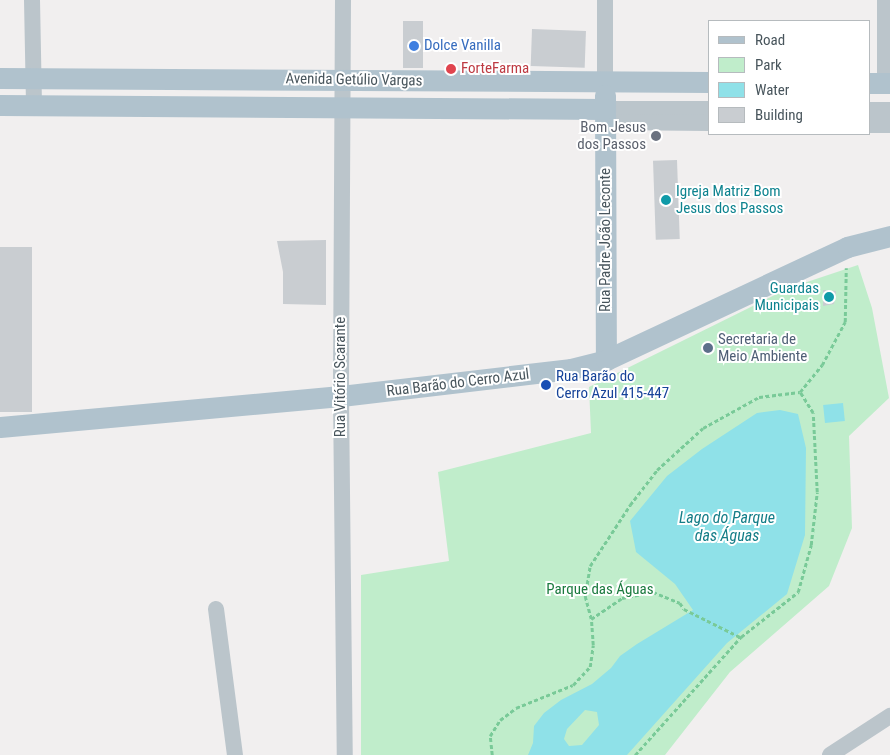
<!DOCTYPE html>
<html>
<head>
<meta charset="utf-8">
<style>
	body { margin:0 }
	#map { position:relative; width:890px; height:755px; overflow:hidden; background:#f1efef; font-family:"Roboto Condensed",sans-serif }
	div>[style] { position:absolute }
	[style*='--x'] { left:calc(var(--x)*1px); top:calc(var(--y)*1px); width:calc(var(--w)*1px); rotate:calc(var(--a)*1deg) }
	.green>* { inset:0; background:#c0edcb }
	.water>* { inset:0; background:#8fe1e8; transform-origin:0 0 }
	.building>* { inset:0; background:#c9cdd1; transform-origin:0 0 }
	.path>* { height:2.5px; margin-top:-1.25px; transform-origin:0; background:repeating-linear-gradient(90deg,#79ca98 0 4px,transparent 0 6.5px) }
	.minor>* { height:16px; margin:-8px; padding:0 8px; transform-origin:8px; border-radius:8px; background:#bbc5cb }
	.major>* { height:21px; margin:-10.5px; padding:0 10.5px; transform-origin:10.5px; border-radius:10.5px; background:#b0c2cd }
	.dots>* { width:14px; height:14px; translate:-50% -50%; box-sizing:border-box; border:2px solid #fff; border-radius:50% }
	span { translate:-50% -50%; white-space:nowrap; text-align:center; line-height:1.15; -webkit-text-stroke:4px #fff; paint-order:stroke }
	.shop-label { font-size:15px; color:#366cbe }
	.left { translate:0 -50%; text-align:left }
	.health-label { font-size:15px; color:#be3a42 }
	.street-label { font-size:15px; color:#48555c }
	.worship-label { font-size:15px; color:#5b616d }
	.right { translate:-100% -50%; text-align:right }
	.culture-label { font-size:15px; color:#0d838f }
	.service-label { font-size:15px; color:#4e5e75 }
	.transit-label { font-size:15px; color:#164399 }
	.park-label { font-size:15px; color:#1b7a3f }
	.water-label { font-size:16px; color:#137d87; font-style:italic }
	.legend { position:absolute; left:708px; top:20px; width:162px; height:115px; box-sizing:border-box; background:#fff; border:1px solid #b6bbbe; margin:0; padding:6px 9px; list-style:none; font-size:15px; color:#48555c }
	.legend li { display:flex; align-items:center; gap:10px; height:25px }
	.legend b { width:25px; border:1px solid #b6bbbe }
</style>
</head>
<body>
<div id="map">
	<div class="green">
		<div style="clip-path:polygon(858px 265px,872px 308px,889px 398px,849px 436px,852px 528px,829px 586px,730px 672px,665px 755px,361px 755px,361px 575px,449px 561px,438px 472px,591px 433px,589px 387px,789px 288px)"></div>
	</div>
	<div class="water">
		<div style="left:843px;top:403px;width:18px;height:20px;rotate:84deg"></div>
		<div style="clip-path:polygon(evenodd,780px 410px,798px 414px,806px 448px,805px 535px,787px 594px,727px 643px,627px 755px,528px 755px,533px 743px,534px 726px,544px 713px,561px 700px,592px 684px,611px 668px,620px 656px,637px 644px,693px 610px,675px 584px,636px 552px,630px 521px,667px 476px,702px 449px,757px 413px,780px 410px,585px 710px,597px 712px,599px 725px,582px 745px,569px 746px,564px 739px,567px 729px,585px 710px)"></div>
	</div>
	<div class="building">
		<div style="left:403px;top:21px;width:20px;height:47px"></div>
		<div style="left:532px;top:29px;width:54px;height:37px;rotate:2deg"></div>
		<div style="left:677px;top:160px;width:79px;height:24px;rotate:88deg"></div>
		<div style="clip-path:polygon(326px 240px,326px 305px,283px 304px,283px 272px,277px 241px)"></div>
		<div style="left:0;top:247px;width:32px;height:165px"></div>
		<div style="clip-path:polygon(823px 290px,836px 291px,834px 304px,823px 306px)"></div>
	</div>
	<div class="path">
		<div style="--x:591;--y:619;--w:37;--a:-34"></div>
		<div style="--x:622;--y:598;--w:32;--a:-11"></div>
		<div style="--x:653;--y:592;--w:29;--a:22"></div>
		<div style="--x:680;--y:603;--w:7;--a:56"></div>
		<div style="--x:684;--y:609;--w:63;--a:26.6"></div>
		<div style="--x:492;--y:755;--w:19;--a:-96"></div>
		<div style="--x:490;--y:736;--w:19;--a:-58"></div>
		<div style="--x:500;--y:720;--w:20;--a:-37"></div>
		<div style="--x:516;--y:708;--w:61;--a:-22"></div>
		<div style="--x:573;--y:685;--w:25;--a:-47"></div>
		<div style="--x:590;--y:667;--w:22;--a:-82"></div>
		<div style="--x:593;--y:645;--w:26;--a:-94"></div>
		<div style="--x:591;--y:619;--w:23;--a:-105"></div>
		<div style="--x:585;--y:597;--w:31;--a:-81"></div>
		<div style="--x:590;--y:566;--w:73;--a:-56.7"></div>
		<div style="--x:630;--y:505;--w:44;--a:-52.4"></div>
		<div style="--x:657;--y:470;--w:62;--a:-42.4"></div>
		<div style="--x:703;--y:428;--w:64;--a:-29"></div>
		<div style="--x:759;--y:397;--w:41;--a:-7"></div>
		<div style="--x:800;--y:392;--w:35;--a:-51"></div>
		<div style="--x:822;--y:365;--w:49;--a:-61.9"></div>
		<div style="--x:845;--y:322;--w:54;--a:-88.9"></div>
		<div style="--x:635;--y:755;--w:159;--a:-48.1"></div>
		<div style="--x:741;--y:637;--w:73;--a:-38.3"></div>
		<div style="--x:798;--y:592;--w:49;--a:-74.5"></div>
		<div style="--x:811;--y:545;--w:53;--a:-83.5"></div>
		<div style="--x:817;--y:492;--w:79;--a:-92.9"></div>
		<div style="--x:813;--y:413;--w:25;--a:-122"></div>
	</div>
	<div class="minor">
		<div style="--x:32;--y:0;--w:105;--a:88.9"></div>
		<div style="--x:343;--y:0;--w:396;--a:90.3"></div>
		<div style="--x:341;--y:396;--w:359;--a:89.4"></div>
		<div style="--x:605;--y:82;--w:82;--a:-90"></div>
		<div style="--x:885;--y:83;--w:83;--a:-90"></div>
		<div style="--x:604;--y:109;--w:105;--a:0"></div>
		<div style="--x:869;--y:110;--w:21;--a:0"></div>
		<div style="--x:605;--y:122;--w:104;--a:0.6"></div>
		<div style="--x:869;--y:125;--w:21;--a:0"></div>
		<div style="--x:216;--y:609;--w:147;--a:82.6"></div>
		<div style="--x:830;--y:755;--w:72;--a:-33"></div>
	</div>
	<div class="major">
		<div style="--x:0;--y:78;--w:709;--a:0.32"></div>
		<div style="--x:869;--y:83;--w:21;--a:0"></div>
		<div style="--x:605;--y:95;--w:265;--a:89.8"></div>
		<div style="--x:0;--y:105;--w:604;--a:0.38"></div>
		<div style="--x:0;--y:427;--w:342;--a:-5.2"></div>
		<div style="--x:341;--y:396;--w:232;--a:-6.7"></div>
		<div style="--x:571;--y:369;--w:36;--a:-14"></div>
		<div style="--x:606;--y:360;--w:266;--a:-25.1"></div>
		<div style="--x:847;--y:247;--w:44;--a:-14.3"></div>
	</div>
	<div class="dots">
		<div style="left:414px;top:46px;background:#3f7fe0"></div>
		<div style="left:451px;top:69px;background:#e0444e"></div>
		<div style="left:656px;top:136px;background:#6b7280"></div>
		<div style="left:666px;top:200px;background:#0f9aa8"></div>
		<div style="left:829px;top:297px;background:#0f9aa8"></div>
		<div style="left:708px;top:348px;background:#5c6f8a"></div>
		<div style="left:546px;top:385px;background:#1a4fb4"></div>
	</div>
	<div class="shop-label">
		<span class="left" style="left:424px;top:46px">Dolce Vanilla</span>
	</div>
	<div class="health-label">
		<span class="left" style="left:461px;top:69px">ForteFarma</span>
	</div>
	<div class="street-label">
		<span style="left:354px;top:80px;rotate:1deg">Avenida Getúlio Vargas</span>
		<span style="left:606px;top:240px;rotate:-90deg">Rua Padre João Leconte</span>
		<span style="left:341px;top:377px;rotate:-90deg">Rua Vitório Scarante</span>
		<span style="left:458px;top:383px;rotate:-7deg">Rua Barão do Cerro Azul</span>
	</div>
	<div class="worship-label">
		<span class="right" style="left:646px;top:136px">Bom Jesus<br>dos Passos</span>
	</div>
	<div class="culture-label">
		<span class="left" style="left:676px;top:200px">Igreja Matriz Bom<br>Jesus dos Passos</span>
		<span class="right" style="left:819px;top:297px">Guardas<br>Municipais</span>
	</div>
	<div class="service-label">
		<span class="left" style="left:718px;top:348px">Secretaria de<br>Meio Ambiente</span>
	</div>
	<div class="transit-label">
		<span class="left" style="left:556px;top:385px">Rua Barão do<br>Cerro Azul 415-447</span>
	</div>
	<div class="park-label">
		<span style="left:600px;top:590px">Parque das Águas</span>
	</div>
	<div class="water-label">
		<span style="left:727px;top:527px">Lago do Parque<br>das Águas</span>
	</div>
	<ul class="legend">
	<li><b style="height:6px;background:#b0c2cd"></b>Road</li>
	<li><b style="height:14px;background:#c0edcb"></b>Park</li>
	<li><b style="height:14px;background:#8fe1e8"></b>Water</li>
	<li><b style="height:14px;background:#c9cdd1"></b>Building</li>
	</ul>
</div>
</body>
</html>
